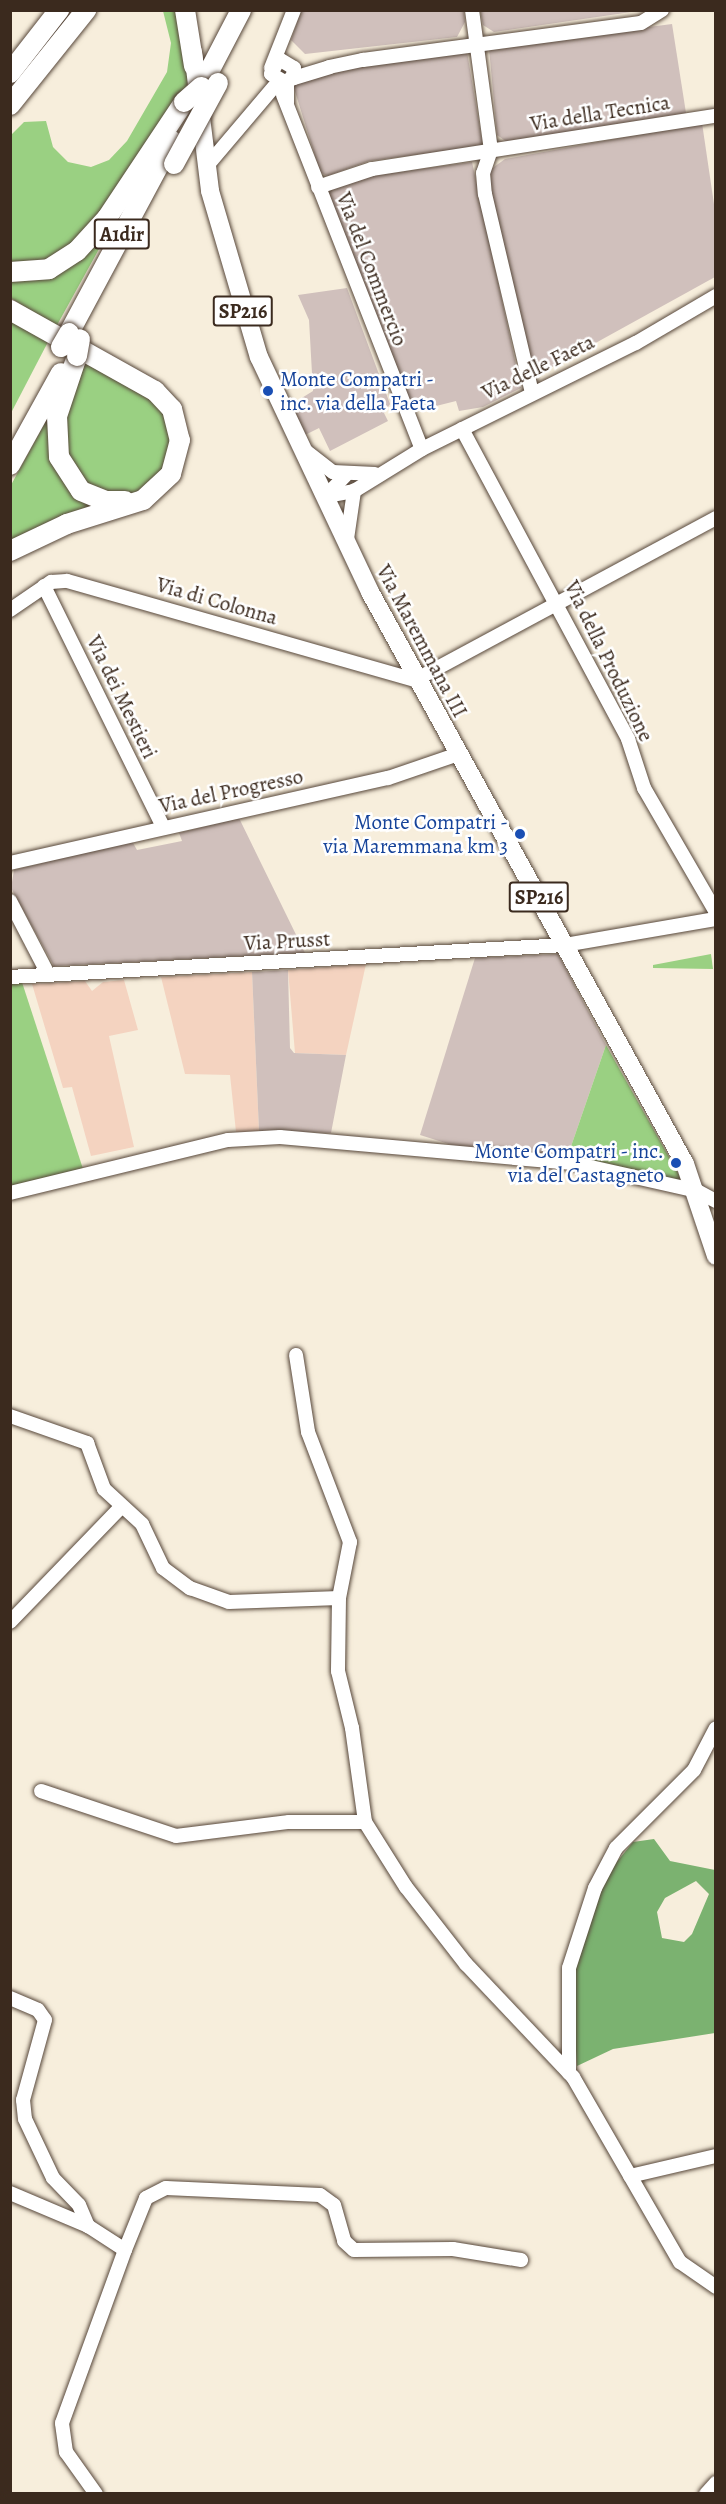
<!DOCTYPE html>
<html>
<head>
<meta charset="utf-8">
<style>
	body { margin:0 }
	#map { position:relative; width:726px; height:2504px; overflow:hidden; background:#f7eedc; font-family:Alegreya,serif }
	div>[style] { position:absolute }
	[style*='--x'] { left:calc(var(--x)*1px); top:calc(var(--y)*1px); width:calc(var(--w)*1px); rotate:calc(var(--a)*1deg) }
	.built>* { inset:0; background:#f4d3c0 }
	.industrial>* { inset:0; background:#d0c0bc }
	.green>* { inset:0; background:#9ad082 }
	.forest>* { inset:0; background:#7bb270 }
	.roads { filter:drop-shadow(0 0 2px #57473a) drop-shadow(0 0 2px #57473a) }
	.minor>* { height:14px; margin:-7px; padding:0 7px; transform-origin:7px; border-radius:7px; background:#fff }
	.major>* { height:18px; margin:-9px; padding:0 9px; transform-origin:9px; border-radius:9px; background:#fff }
	.highway>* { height:20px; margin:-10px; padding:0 10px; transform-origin:10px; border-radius:10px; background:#fff }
	.bridges { filter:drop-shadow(0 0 2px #57473a) drop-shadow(0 0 2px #57473a) }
	.highway-bridge>* { height:20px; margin:-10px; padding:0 10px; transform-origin:10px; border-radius:10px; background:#fff }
	.dots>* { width:16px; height:16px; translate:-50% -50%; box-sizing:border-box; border:3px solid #fff; border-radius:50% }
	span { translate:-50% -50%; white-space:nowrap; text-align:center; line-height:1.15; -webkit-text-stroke:5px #fff; paint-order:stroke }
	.shield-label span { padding:2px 4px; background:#fff; border:2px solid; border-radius:4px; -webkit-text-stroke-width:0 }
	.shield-label { font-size:20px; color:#3b2a1e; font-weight:700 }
	.street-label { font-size:21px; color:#3b2a1e }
	.transit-label { font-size:21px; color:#164399 }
	.left { translate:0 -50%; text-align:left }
	.right { translate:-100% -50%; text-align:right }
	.frame { position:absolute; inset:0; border:12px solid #3b2a1e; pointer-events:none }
</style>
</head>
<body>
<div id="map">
	<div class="built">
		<div style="clip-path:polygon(366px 964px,346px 1055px,295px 1053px,288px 970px)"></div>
		<div style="clip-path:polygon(252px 972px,259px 1131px,236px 1132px,230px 1075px,185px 1074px,161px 977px)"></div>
		<div style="clip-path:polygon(124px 980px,138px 1030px,109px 1036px,134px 1147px,91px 1156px,72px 1087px,63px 1088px,32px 984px,85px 981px,92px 991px,103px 982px)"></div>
	</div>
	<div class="industrial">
		<div style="clip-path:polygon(301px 11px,464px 11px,465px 22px,457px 37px,305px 54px,291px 40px)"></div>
		<div style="clip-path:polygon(480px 11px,480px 10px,638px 11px,494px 32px,483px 25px)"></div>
		<div style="clip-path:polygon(672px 24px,686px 113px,507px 142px,497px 135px,489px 48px)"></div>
		<div style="clip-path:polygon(467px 52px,483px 146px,369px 161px,327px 176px,320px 172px,293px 85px,362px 65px)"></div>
		<div style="clip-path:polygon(702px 123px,715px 211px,715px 277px,534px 377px,487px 172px,505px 159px)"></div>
		<div style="clip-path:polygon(472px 162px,521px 388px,483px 407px,459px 411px,456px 401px,412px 412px,327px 191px,371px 176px)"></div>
		<div style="clip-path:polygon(347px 288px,390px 404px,384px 413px,388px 421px,330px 451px,319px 428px,305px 435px,292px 404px,313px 391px,309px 320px,298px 295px)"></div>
		<div style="clip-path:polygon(239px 818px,305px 953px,54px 966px,11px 888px,14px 870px,132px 841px,137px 850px,182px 841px,179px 833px)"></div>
		<div style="clip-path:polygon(558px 954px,606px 1045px,567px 1158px,455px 1146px,420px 1135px,475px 958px)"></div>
		<div style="clip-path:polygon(288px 970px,290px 1048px,294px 1053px,346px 1055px,331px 1133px,259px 1131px,252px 972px)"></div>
	</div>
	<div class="green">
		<div style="clip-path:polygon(163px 11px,178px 11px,188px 83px,167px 121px,97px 221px,53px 259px,11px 265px,11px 135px,24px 122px,46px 121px,53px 147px,68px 162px,91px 167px,109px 160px,127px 141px,167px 72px,171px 43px)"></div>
		<div style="clip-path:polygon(131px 191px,56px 327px,11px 298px,10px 281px,48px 276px)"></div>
		<div style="clip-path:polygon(11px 321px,49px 340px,11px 413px)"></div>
		<div style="clip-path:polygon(82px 358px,161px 407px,172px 439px,162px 473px,135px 494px,91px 491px,59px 445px)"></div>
		<div style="clip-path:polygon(52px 410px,56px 470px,95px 509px,11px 541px,11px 485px)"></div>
		<div style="clip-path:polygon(711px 954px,713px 969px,653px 968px,653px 965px)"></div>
		<div style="clip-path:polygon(10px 970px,18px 970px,85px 1175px,11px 1193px)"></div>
		<div style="clip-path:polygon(606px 1045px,682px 1180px,675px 1184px,567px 1158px)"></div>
	</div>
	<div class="forest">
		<div style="clip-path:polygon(evenodd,654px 1839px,670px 1861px,715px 1870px,715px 2033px,613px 2049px,577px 2066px,571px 1974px,603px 1879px,633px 1842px,654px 1839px,696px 1881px,709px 1894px,692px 1934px,684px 1942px,662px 1938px,657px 1912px,665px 1898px,696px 1881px)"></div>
	</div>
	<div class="roads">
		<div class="minor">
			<div style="--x:472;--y:10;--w:141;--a:82.3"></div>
			<div style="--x:271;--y:68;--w:62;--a:-68.4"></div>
			<div style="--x:283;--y:95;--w:380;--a:68.6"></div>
			<div style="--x:287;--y:103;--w:19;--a:-90"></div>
			<div style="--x:287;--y:84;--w:4;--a:-63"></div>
			<div style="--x:289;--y:80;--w:6;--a:-45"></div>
			<div style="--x:293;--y:76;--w:8;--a:-83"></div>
			<div style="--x:294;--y:68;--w:17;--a:-149"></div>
			<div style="--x:279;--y:59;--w:17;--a:118"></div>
			<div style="--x:271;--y:74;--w:16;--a:30"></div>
			<div style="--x:285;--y:82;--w:4;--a:-27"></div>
			<div style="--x:289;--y:80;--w:5;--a:-22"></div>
			<div style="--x:294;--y:78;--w:37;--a:-17"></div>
			<div style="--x:329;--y:67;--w:35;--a:-12"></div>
			<div style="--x:363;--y:60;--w:280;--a:-7.6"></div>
			<div style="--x:641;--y:23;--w:25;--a:-32"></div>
			<div style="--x:491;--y:150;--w:24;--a:109"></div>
			<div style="--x:483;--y:173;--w:21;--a:85"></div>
			<div style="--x:485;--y:194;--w:204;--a:76.7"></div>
			<div style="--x:206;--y:167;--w:113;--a:-49.7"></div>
			<div style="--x:318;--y:187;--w:57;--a:-18.4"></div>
			<div style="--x:372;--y:169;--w:348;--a:-8.8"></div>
			<div style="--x:462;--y:429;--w:352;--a:61.8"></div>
			<div style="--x:628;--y:739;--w:52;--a:71.9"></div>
			<div style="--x:644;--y:788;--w:143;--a:59.9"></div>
			<div style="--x:307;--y:452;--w:33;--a:38"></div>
			<div style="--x:333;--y:472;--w:42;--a:2.7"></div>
			<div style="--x:345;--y:476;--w:28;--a:134"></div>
			<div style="--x:326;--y:496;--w:28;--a:-10"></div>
			<div style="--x:354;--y:491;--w:80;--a:-31.7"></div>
			<div style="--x:422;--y:449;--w:239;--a:-26.4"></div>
			<div style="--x:636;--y:343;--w:93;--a:-30.4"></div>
			<div style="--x:347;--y:539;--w:49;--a:-81.7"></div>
			<div style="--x:44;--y:586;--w:269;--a:63.7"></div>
			<div style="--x:10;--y:610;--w:50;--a:-34.3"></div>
			<div style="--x:51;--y:582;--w:16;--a:-4"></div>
			<div style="--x:67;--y:581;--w:362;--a:15.9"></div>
			<div style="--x:415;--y:680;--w:342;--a:-28.3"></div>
			<div style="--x:10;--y:863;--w:387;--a:-12.7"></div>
			<div style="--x:388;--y:778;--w:74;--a:-18.9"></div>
			<div style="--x:10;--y:901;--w:82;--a:62.5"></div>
			<div style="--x:10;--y:977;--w:556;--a:-3.3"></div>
			<div style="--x:565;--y:945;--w:153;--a:-9.8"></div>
			<div style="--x:10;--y:1193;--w:224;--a:-13.7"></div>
			<div style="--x:228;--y:1140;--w:52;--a:-3.3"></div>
			<div style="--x:280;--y:1137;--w:294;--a:5.1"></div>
			<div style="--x:573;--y:1163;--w:127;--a:12.7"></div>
			<div style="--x:697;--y:1191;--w:21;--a:28"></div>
			<div style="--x:296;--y:1355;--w:78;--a:81.1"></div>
			<div style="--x:308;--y:1432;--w:118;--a:69.1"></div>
			<div style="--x:350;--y:1542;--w:57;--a:101.1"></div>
			<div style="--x:339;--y:1598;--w:73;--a:90.8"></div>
			<div style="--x:338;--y:1671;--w:59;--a:76.2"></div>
			<div style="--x:352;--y:1728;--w:95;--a:82.1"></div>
			<div style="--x:365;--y:1822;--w:77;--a:57.8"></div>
			<div style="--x:406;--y:1887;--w:98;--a:52.1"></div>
			<div style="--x:466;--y:1964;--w:156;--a:46.6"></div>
			<div style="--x:573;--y:2077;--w:214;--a:60"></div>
			<div style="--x:680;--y:2262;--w:44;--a:34.8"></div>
			<div style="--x:10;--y:1416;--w:82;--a:19.3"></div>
			<div style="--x:87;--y:1443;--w:49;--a:69.7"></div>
			<div style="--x:104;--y:1489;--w:52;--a:42.6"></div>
			<div style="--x:142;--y:1524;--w:49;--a:64.5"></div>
			<div style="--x:163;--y:1568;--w:34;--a:37"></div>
			<div style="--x:190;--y:1588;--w:41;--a:19.7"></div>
			<div style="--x:229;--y:1602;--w:110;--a:-2.1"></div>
			<div style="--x:10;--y:1622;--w:161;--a:-46"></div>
			<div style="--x:41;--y:1791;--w:142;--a:18.4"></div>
			<div style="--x:176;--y:1836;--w:114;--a:-7.1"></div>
			<div style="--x:289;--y:1822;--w:76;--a:0"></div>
			<div style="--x:10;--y:1998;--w:30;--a:23"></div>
			<div style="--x:38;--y:2010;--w:12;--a:55"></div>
			<div style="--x:45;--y:2020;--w:83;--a:105.4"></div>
			<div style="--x:23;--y:2100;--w:19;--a:84"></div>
			<div style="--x:25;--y:2119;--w:65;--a:64.6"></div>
			<div style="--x:53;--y:2178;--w:37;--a:46"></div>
			<div style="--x:79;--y:2205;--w:23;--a:67"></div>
			<div style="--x:88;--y:2226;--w:44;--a:33"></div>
			<div style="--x:125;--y:2250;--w:56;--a:-68"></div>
			<div style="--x:146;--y:2198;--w:22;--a:-27"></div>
			<div style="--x:166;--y:2188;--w:154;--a:2.6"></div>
			<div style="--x:320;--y:2195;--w:17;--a:36"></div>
			<div style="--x:334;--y:2205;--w:37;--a:74"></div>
			<div style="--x:344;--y:2241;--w:13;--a:42"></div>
			<div style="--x:354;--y:2250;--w:99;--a:-0.6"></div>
			<div style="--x:453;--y:2249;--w:69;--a:9.2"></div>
			<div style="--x:569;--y:2073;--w:105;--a:-90"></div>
			<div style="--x:569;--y:1968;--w:84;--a:-72"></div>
			<div style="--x:595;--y:1888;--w:45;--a:-62.3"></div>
			<div style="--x:616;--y:1848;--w:110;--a:-45"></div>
			<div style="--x:694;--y:1770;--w:47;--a:-62.4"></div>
			<div style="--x:630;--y:2176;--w:88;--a:-13.1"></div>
			<div style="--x:10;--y:2193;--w:85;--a:22.9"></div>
			<div style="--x:96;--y:2494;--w:52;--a:-125.5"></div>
			<div style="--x:66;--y:2452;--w:29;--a:-98"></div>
			<div style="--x:62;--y:2423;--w:184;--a:-70"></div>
			<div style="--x:706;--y:2494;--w:15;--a:-48"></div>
		</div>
		<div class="major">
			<div style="--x:193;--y:52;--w:140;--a:83"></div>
			<div style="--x:210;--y:191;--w:173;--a:73.6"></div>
			<div style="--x:259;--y:357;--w:260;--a:64.7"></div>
			<div style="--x:370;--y:592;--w:653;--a:61.16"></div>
			<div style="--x:685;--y:1164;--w:97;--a:71.4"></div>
		</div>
		<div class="highway">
			<div style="--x:185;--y:10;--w:57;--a:80.9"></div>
			<div style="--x:10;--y:73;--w:80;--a:-52.1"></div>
			<div style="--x:201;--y:87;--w:87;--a:-62.5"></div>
			<div style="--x:10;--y:105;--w:122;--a:-51.3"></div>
			<div style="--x:10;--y:272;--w:39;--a:-4"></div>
			<div style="--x:49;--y:269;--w:33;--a:-33"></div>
			<div style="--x:77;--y:251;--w:45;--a:-47.7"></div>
			<div style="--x:107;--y:218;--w:139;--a:-56.4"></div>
			<div style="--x:10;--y:310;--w:166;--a:29.2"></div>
			<div style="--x:155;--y:391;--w:25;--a:47"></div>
			<div style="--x:172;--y:409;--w:32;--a:76"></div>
			<div style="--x:180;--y:440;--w:35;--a:105"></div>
			<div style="--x:171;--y:474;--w:38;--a:137"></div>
			<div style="--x:143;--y:500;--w:80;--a:162.5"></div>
			<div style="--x:67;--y:524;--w:63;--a:154.7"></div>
			<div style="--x:69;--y:333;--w:218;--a:-61.8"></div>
			<div style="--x:77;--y:356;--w:63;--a:108.4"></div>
			<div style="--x:57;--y:416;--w:41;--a:87.2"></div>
			<div style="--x:59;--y:457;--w:40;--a:57.1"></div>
			<div style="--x:81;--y:491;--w:27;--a:22"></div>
			<div style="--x:106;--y:501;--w:19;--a:0"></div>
			<div style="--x:10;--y:465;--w:105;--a:-61"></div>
		</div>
	</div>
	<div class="bridges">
		<div class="highway-bridge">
			<div style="--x:184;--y:102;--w:23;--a:-41"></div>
			<div style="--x:174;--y:164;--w:92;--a:-61.5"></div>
			<div style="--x:61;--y:347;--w:16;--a:-60"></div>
			<div style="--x:77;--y:356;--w:17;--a:-80"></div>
		</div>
	</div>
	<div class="dots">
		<div style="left:268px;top:391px;background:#1a4fb4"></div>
		<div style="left:520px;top:834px;background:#1a4fb4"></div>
		<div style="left:676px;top:1163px;background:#1a4fb4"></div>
	</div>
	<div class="shield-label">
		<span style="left:122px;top:234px">A1dir</span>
		<span style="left:243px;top:311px">SP216</span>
		<span style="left:539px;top:897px">SP216</span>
	</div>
	<div class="street-label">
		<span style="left:600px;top:113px;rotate:-9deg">Via della Tecnica</span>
		<span style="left:372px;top:269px;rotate:69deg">Via del Commercio</span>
		<span style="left:538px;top:367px;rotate:-26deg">Via delle Faeta</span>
		<span style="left:217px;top:601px;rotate:16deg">Via di Colonna</span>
		<span style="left:422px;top:641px;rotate:62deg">Via Maremmana III</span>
		<span style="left:609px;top:661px;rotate:64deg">Via della Produzione</span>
		<span style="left:122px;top:697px;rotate:64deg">Via dei Mestieri</span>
		<span style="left:231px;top:791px;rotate:-12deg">Via del Progresso</span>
		<span style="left:287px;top:941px;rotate:-3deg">Via Prusst</span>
	</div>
	<div class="transit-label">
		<span class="left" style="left:280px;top:391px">Monte Compatri -<br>inc. via della Faeta</span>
		<span class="right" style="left:508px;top:834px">Monte Compatri -<br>via Maremmana km 3</span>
		<span class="right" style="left:664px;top:1163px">Monte Compatri - inc.<br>via del Castagneto</span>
	</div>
	<div class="frame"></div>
</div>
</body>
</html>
